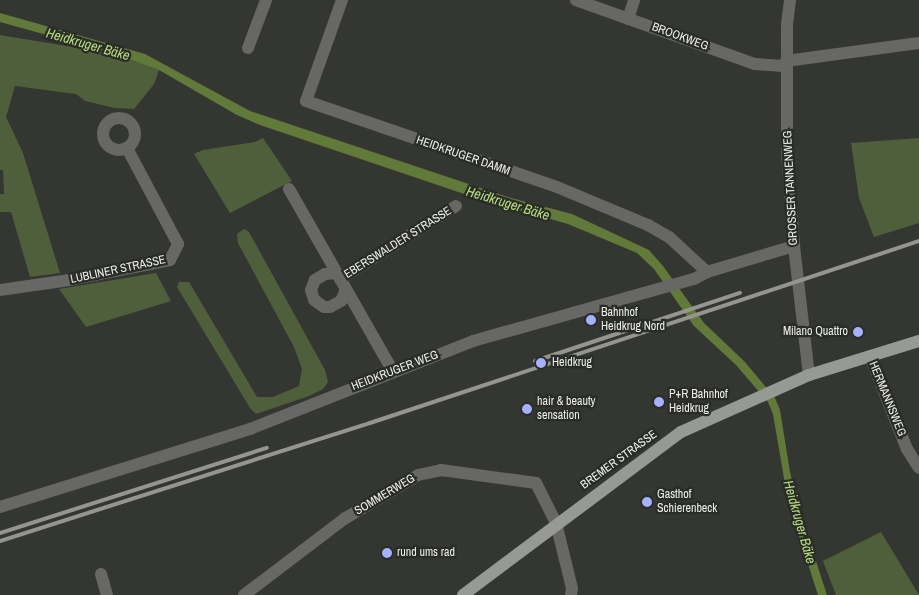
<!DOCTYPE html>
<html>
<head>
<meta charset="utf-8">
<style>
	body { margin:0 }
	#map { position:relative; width:919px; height:595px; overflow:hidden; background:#343631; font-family:"Archivo Narrow",sans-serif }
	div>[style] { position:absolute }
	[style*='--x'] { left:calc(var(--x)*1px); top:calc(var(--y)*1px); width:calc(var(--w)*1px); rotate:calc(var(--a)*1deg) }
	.green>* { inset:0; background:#505f3b }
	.water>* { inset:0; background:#617a39 }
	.minor>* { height:12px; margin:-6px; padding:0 6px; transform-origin:6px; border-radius:6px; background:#676865 }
	.minor>.ring { margin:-6px; padding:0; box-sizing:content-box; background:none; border:12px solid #676865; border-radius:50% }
	.major>* { height:12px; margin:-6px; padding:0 6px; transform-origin:6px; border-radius:6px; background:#979a94 }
	.rail>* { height:4px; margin:-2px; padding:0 2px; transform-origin:2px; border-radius:2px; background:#949591 }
	.dots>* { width:14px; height:14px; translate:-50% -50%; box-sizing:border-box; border:2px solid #2a2c27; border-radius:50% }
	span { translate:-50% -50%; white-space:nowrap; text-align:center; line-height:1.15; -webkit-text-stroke:4.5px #2a2c27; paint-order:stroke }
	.street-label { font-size:12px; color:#ecedea }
	.poi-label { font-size:12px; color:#ecedea }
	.left { translate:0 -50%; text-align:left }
	.right { translate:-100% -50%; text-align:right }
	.water-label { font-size:14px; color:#b6dc80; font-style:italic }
</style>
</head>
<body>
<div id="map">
	<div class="green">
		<div style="clip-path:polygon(0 35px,115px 54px,159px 70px,154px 84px,134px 109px,115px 108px,85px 101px,76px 94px,15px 86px,6px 117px,23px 153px,60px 273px,30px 277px,11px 212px,0 212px,0 194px,4px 194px,3px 170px,0 170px)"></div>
		<div style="clip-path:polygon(263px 138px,292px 181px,230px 213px,194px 154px,203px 150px,255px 142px)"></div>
		<div style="clip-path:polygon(919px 138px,919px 223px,874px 237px,859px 198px,851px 143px)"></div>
		<div style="clip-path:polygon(244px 229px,249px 232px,325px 370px,328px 382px,323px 389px,309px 396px,256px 414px,250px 408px,177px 287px,179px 282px,189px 282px,257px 397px,273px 397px,299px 386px,302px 369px,294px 347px,238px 243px,237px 234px)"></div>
		<div style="clip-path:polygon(156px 273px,171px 301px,86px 327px,59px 289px)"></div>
		<div style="clip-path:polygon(881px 532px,919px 595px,836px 595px,823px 561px)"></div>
	</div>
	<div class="water">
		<div style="clip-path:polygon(0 13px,145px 54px,250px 111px,511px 198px,572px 214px,649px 250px,663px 266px,704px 323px,744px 361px,775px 398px,780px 410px,790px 472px,800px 512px,827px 595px,818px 595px,788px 502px,773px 414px,768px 402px,736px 365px,694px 326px,654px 269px,637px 253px,568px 224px,476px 198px,260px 125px,237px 115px,159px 70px,115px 54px,0 22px)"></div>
	</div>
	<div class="minor">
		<div style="--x:342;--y:0;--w:107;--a:109.6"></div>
		<div style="--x:306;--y:101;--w:265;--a:18.9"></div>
		<div style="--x:557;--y:187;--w:99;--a:22.7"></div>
		<div style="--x:648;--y:225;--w:24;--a:30"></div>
		<div style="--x:669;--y:237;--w:52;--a:42.6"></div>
		<div style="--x:576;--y:0;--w:190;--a:19.7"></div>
		<div style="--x:755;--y:64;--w:31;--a:4"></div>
		<div style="--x:790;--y:0;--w:25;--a:97"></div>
		<div style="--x:787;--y:25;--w:127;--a:90"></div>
		<div style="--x:787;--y:152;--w:94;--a:85.7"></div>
		<div style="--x:794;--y:246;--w:130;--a:83.4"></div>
		<div style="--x:628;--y:19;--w:20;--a:-72"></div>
		<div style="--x:248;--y:48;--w:51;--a:-69.4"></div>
		<div style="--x:786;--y:61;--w:134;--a:-7.7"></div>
		<div class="ring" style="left:103px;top:118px;width:20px;height:20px"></div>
		<div style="--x:289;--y:189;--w:210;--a:60.3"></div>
		<div style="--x:337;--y:273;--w:12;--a:175"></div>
		<div style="--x:325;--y:274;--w:12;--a:149"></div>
		<div style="--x:315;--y:280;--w:11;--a:112"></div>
		<div style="--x:311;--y:290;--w:10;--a:73"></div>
		<div style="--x:314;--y:300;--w:12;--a:35"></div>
		<div style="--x:324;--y:307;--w:6;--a:0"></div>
		<div style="--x:330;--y:307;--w:13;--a:-29"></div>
		<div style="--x:341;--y:301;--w:12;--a:-66"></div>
		<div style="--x:340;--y:279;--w:137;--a:-32.2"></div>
		<div style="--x:0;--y:290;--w:70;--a:-8.2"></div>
		<div style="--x:69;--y:280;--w:103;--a:-11.2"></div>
		<div style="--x:170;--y:260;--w:18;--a:-63"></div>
		<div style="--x:178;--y:244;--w:109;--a:-118"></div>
		<div style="--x:870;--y:356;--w:100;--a:68.3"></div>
		<div style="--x:907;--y:449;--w:22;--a:58"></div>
		<div style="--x:0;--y:507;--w:262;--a:-17.3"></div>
		<div style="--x:250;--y:429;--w:240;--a:-21.5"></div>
		<div style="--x:473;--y:341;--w:230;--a:-15.7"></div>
		<div style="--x:694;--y:279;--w:15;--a:-28"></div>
		<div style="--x:707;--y:272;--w:91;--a:-16.6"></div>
		<div style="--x:101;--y:574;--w:22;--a:74"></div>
		<div style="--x:244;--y:595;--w:126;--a:-37.2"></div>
		<div style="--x:344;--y:519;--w:86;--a:-30.7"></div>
		<div style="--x:418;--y:475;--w:24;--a:-12"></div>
		<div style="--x:441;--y:470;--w:96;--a:7.8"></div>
		<div style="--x:536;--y:483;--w:45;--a:63.4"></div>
		<div style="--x:556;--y:523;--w:67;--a:76.2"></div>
		<div style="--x:572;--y:588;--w:7;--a:98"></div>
	</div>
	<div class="major">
		<div style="--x:463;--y:595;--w:272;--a:-36.8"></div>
		<div style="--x:681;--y:432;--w:140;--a:-24"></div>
		<div style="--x:809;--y:375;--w:115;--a:-17.2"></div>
	</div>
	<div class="rail">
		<div style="--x:535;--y:361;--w:216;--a:-18.4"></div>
		<div style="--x:0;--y:533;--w:280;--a:-17.7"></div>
		<div style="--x:0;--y:541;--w:388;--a:-17.7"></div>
		<div style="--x:370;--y:423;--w:578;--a:-18.34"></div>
	</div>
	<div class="dots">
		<div style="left:591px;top:320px;background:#a6b1fc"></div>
		<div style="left:858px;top:332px;background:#a6b1fc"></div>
		<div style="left:541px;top:363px;background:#a6b1fc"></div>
		<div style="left:659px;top:402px;background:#a6b1fc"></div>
		<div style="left:527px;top:409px;background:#a6b1fc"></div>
		<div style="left:647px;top:502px;background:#a6b1fc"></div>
		<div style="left:387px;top:553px;background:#a6b1fc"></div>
	</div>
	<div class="street-label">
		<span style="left:680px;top:37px;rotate:20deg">BROOKWEG</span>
		<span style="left:463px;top:156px;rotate:19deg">HEIDKRUGER DAMM</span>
		<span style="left:791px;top:188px;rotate:-93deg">GROSSER TANNENWEG</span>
		<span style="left:398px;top:243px;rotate:-32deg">EBERSWALDER STRASSE</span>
		<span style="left:118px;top:270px;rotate:-12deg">LUBLINER STRASSE</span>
		<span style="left:395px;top:371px;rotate:-21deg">HEIDKRUGER WEG</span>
		<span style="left:887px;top:399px;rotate:68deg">HERMANNSWEG</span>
		<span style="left:619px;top:460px;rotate:-36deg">BREMER STRASSE</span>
		<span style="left:385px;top:495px;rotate:-31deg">SOMMERWEG</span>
	</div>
	<div class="poi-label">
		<span class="left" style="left:601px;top:320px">Bahnhof<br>Heidkrug Nord</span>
		<span class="right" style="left:848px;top:332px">Milano Quattro</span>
		<span class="left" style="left:552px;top:363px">Heidkrug</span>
		<span class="left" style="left:669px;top:402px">P+R Bahnhof<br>Heidkrug</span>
		<span class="left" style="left:537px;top:409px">hair &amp; beauty<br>sensation</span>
		<span class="left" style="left:657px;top:502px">Gasthof<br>Schierenbeck</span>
		<span class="left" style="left:397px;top:553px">rund ums rad</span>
	</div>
	<div class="water-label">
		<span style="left:88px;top:44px;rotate:16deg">Heidkruger Bäke</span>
		<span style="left:508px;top:203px;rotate:17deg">Heidkruger Bäke</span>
		<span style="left:800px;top:522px;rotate:74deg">Heidkruger Bäke</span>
	</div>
</div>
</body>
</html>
